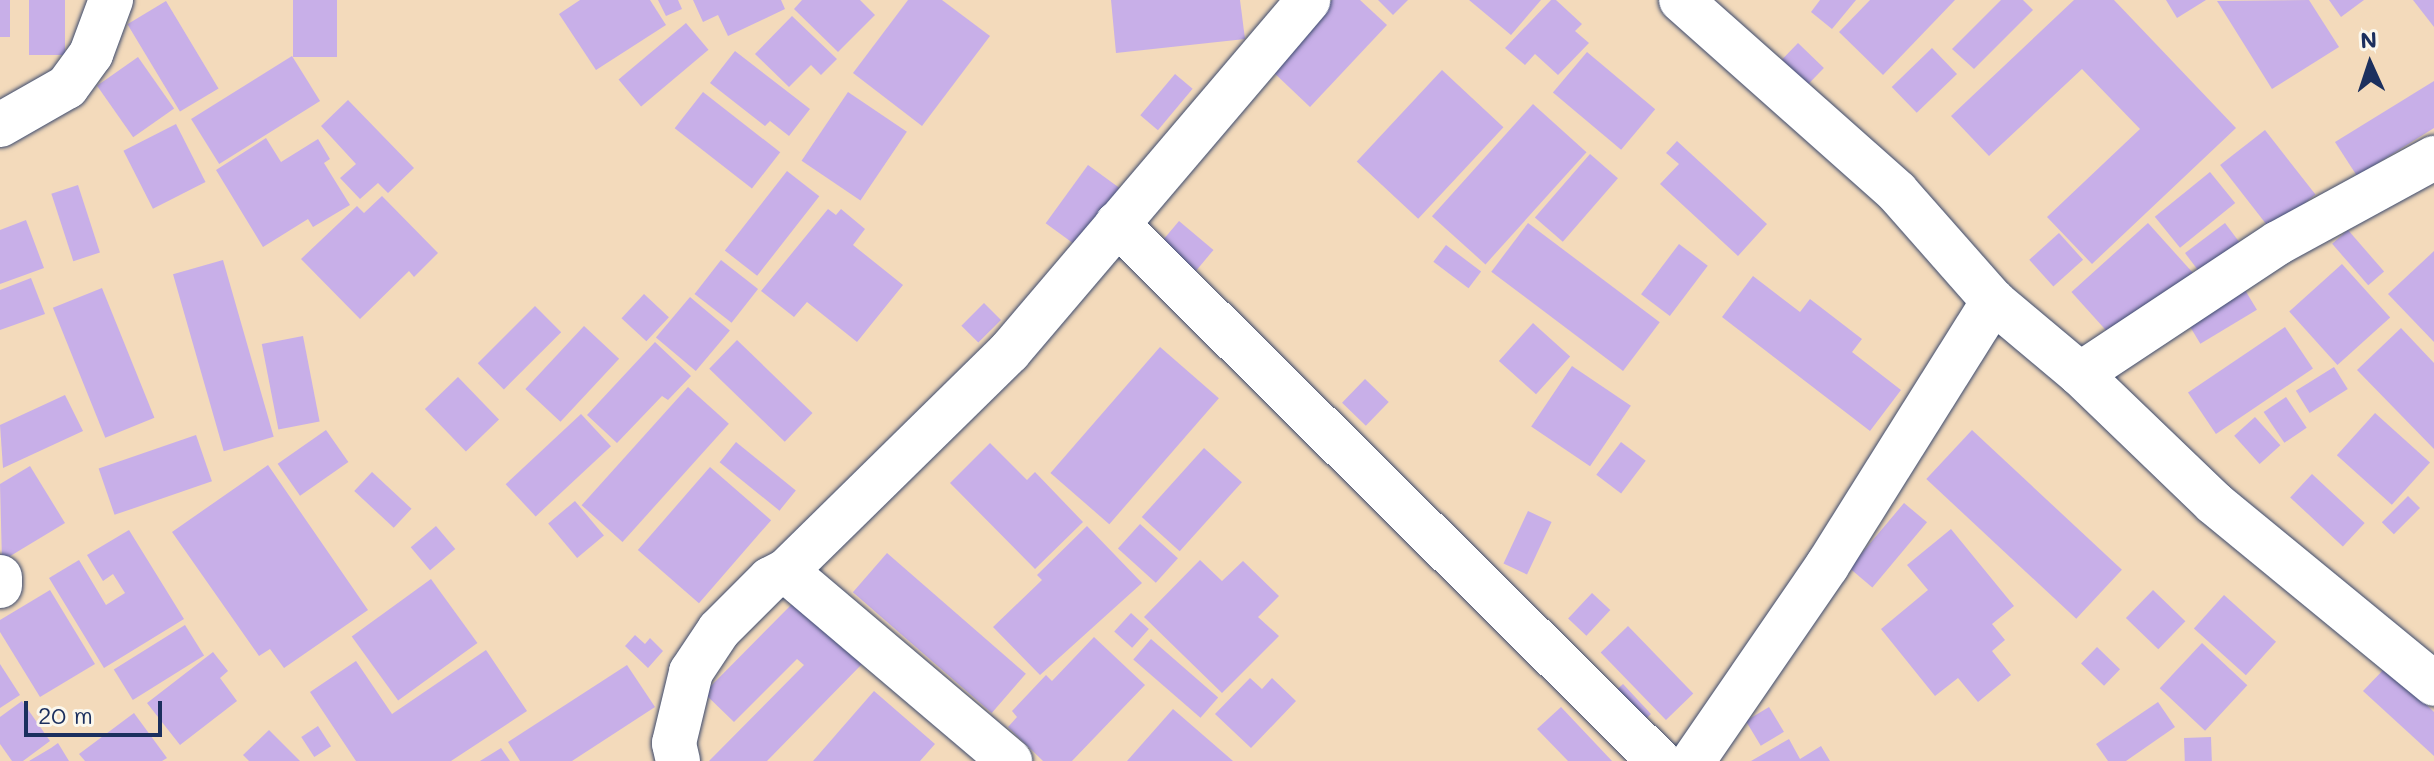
<!DOCTYPE html>
<html>
<head>
<meta charset="utf-8">
<style>
	body { margin:0 }
	#map { position:relative; width:2434px; height:761px; overflow:hidden; background:#f3dabb; font-family:Mali,sans-serif }
	div>[style] { position:absolute }
	[style*='--x'] { left:calc(var(--x)*1px); top:calc(var(--y)*1px); width:calc(var(--w)*1px); rotate:calc(var(--a)*1deg) }
	.building>* { inset:0; background:#c8afe8; transform-origin:0 0 }
	.roads { filter:drop-shadow(0 0 2px #3b496c) drop-shadow(0 0 2px #3b496c) }
	.minor>* { height:44px; margin:-22px; padding:0 22px; transform-origin:22px; border-radius:22px; background:#fff }
	span { translate:-50% -50%; white-space:nowrap; text-align:center; line-height:1.15; -webkit-text-stroke:8px #fbf7ec; paint-order:stroke }
	.north { position:absolute; left:2330px; top:24px; width:80px; height:80px; -webkit-text-stroke:6px #fbf7ec; paint-order:stroke; rotate:357deg; font-size:22px; font-weight:700; line-height:32px; text-align:center; color:#1b2f5e }
	.north::after { content:''; display:block; margin:auto; width:28px; height:36px; background:#1b2f5e; clip-path:polygon(50% 0,100% 100%,50% 72%,0 100%) }
	.scale { position:absolute; left:24px; top:701px; width:138px; height:36px; box-sizing:border-box; border:4px solid #1b2f5e; border-top:0; padding-left:10px; font-size:24px; line-height:28px; white-space:nowrap; color:#1b2f5e; -webkit-text-stroke:6px #fbf7ec; paint-order:stroke }
</style>
</head>
<body>
<div id="map">
	<div class="building">
		<div style="left:0;top:0;width:10px;height:37px"></div>
		<div style="left:29px;top:0;width:36px;height:55px"></div>
		<div style="left:293px;top:0;width:44px;height:57px"></div>
		<div style="clip-path:polygon(580px 0,650px 0,666px 25px,596px 70px,559px 14px)"></div>
		<div style="clip-path:polygon(658px 0,678px 0,682px 9px,666px 16px)"></div>
		<div style="clip-path:polygon(693px 0,781px 0,785px 9px,728px 36px,718px 15px,703px 22px)"></div>
		<div style="clip-path:polygon(802px 0,860px 0,875px 15px,838px 52px,794px 9px)"></div>
		<div style="clip-path:polygon(908px 0,942px 0,990px 36px,922px 126px,853px 73px)"></div>
		<div style="clip-path:polygon(1111px 0,1240px 0,1245px 39px,1116px 53px)"></div>
		<div style="clip-path:polygon(1332px 0,1360px 0,1387px 25px,1310px 107px,1269px 68px)"></div>
		<div style="clip-path:polygon(1378px 0,1408px 0,1393px 15px)"></div>
		<div style="clip-path:polygon(1469px 0,1541px 0,1511px 35px)"></div>
		<div style="clip-path:polygon(1551px 0,1556px 0,1582px 24px,1575px 31px,1589px 43px,1558px 75px,1535px 54px,1525px 65px,1505px 48px)"></div>
		<div style="clip-path:polygon(1820px 0,1856px 0,1832px 29px,1811px 12px)"></div>
		<div style="clip-path:polygon(1870px 0,1955px 0,1883px 75px,1839px 32px)"></div>
		<div style="clip-path:polygon(2001px 0,2023px 0,2033px 10px,1974px 69px,1952px 49px)"></div>
		<div style="clip-path:polygon(2074px 0,2114px 0,2236px 128px,2092px 264px,2047px 217px,2140px 129px,2082px 69px,1989px 156px,1951px 116px)"></div>
		<div style="clip-path:polygon(2166px 0,2206px 0,2177px 18px)"></div>
		<div style="clip-path:polygon(2309px 0,2339px 47px,2272px 89px,2217px 1px)"></div>
		<div style="clip-path:polygon(2329px 0,2364px 0,2341px 17px)"></div>
		<div style="clip-path:polygon(2413px 0,2434px 0,2434px 27px)"></div>
		<div style="left:166px;top:1px;width:102px;height:45px;rotate:59deg"></div>
		<div style="clip-path:polygon(792px 16px,837px 59px,821px 75px,811px 65px,789px 87px,755px 54px)"></div>
		<div style="left:686px;top:23px;width:35px;height:88px;rotate:50deg"></div>
		<div style="left:1798px;top:43px;width:36px;height:23px;rotate:44deg"></div>
		<div style="left:1932px;top:48px;width:36px;height:56px;rotate:46deg"></div>
		<div style="clip-path:polygon(735px 51px,810px 109px,789px 136px,770px 121px,765px 126px,710px 83px)"></div>
		<div style="left:1587px;top:52px;width:89px;height:53px;rotate:40deg"></div>
		<div style="left:292px;top:56px;width:53px;height:119px;rotate:58deg"></div>
		<div style="left:138px;top:57px;width:63px;height:50px;rotate:55deg"></div>
		<div style="left:1442px;top:70px;width:84px;height:125px;rotate:43deg"></div>
		<div style="left:1175px;top:74px;width:23px;height:54px;rotate:40deg"></div>
		<div style="clip-path:polygon(2434px 81px,2434px 128px,2357px 176px,2335px 142px)"></div>
		<div style="left:703px;top:92px;width:98px;height:46px;rotate:38deg"></div>
		<div style="left:848px;top:92px;width:71px;height:83px;rotate:34deg"></div>
		<div style="clip-path:polygon(348px 100px,414px 168px,388px 193px,378px 183px,360px 199px,340px 178px,356px 164px,321px 126px)"></div>
		<div style="left:1533px;top:104px;width:72px;height:151px;rotate:42deg"></div>
		<div style="left:176px;top:124px;width:65px;height:59px;rotate:63deg"></div>
		<div style="left:2265px;top:130px;width:82px;height:57px;rotate:52deg"></div>
		<div style="clip-path:polygon(266px 138px,281px 162px,318px 139px,330px 159px,324px 163px,350px 205px,313px 227px,308px 219px,263px 247px,216px 170px)"></div>
		<div style="clip-path:polygon(1677px 141px,1767px 224px,1738px 256px,1660px 184px,1679px 164px,1666px 153px)"></div>
		<div style="left:1590px;top:154px;width:37px;height:84px;rotate:41deg"></div>
		<div style="left:1088px;top:165px;width:39px;height:72px;rotate:36deg"></div>
		<div style="left:787px;top:171px;width:41px;height:101px;rotate:38deg"></div>
		<div style="left:2210px;top:172px;width:40px;height:71px;rotate:51deg"></div>
		<div style="left:78px;top:185px;width:71px;height:28px;rotate:72deg"></div>
		<div style="clip-path:polygon(382px 196px,438px 253px,414px 277px,409px 271px,360px 319px,301px 259px,357px 206px,364px 213px)"></div>
		<div style="clip-path:polygon(828px 209px,836px 215px,841px 209px,865px 229px,853px 245px,903px 285px,857px 342px,807px 302px,794px 317px,761px 291px)"></div>
		<div style="clip-path:polygon(26px 220px,44px 268px,0 284px,0 230px)"></div>
		<div style="left:1179px;top:221px;width:45px;height:29px;rotate:40deg"></div>
		<div style="left:1528px;top:223px;width:165px;height:61px;rotate:37deg"></div>
		<div style="left:2148px;top:223px;width:69px;height:103px;rotate:48deg"></div>
		<div style="left:2225px;top:223px;width:30px;height:50px;rotate:53deg"></div>
		<div style="left:2348px;top:230px;width:55px;height:21px;rotate:49deg"></div>
		<div style="left:2059px;top:233px;width:36px;height:40px;rotate:48deg"></div>
		<div style="left:1679px;top:244px;width:36px;height:63px;rotate:37deg"></div>
		<div style="left:1446px;top:245px;width:44px;height:21px;rotate:37deg"></div>
		<div style="clip-path:polygon(2434px 251px,2434px 342px,2388px 294px)"></div>
		<div style="left:223px;top:260px;width:184px;height:52px;rotate:74deg"></div>
		<div style="left:721px;top:260px;width:47px;height:43px;rotate:38deg"></div>
		<div style="left:2342px;top:264px;width:72px;height:71px;rotate:48deg"></div>
		<div style="clip-path:polygon(1753px 276px,1800px 312px,1810px 299px,1862px 339px,1852px 352px,1901px 390px,1870px 431px,1722px 317px)"></div>
		<div style="clip-path:polygon(31px 278px,45px 314px,0 330px,0 290px)"></div>
		<div style="left:2242px;top:285px;width:29px;height:66px;rotate:59deg"></div>
		<div style="left:102px;top:288px;width:140px;height:53px;rotate:68deg"></div>
		<div style="left:644px;top:294px;width:34px;height:33px;rotate:43deg"></div>
		<div style="left:690px;top:297px;width:52px;height:53px;rotate:40deg"></div>
		<div style="left:984px;top:303px;width:24px;height:32px;rotate:45deg"></div>
		<div style="left:535px;top:306px;width:37px;height:81px;rotate:45deg"></div>
		<div style="left:1533px;top:323px;width:50px;height:51px;rotate:42deg"></div>
		<div style="left:584px;top:326px;width:48px;height:86px;rotate:43deg"></div>
		<div style="left:2285px;top:327px;width:50px;height:117px;rotate:56deg"></div>
		<div style="clip-path:polygon(2401px 328px,2434px 363px,2434px 449px,2357px 370px)"></div>
		<div style="left:303px;top:336px;width:87px;height:42px;rotate:79deg"></div>
		<div style="left:737px;top:340px;width:105px;height:40px;rotate:44deg"></div>
		<div style="clip-path:polygon(655px 342px,691px 376px,668px 400px,662px 396px,617px 443px,587px 415px)"></div>
		<div style="left:1160px;top:347px;width:78px;height:167px;rotate:41deg"></div>
		<div style="left:1572px;top:366px;width:71px;height:73px;rotate:34deg"></div>
		<div style="left:2334px;top:367px;width:26px;height:45px;rotate:58deg"></div>
		<div style="left:458px;top:377px;width:59px;height:46px;rotate:46deg"></div>
		<div style="left:1365px;top:379px;width:33px;height:33px;rotate:44deg"></div>
		<div style="left:688px;top:387px;width:55px;height:159px;rotate:42deg"></div>
		<div style="clip-path:polygon(65px 395px,83px 431px,3px 468px,0 425px)"></div>
		<div style="left:2286px;top:397px;width:37px;height:27px;rotate:56deg"></div>
		<div style="left:2375px;top:413px;width:74px;height:57px;rotate:42deg"></div>
		<div style="left:581px;top:414px;width:44px;height:103px;rotate:47deg"></div>
		<div style="left:2255px;top:417px;width:38px;height:28px;rotate:48deg"></div>
		<div style="left:326px;top:430px;width:39px;height:59px;rotate:55deg"></div>
		<div style="left:1972px;top:430px;width:205px;height:67px;rotate:43deg"></div>
		<div style="left:196px;top:435px;width:49px;height:103px;rotate:71deg"></div>
		<div style="left:736px;top:442px;width:77px;height:26px;rotate:39deg"></div>
		<div style="left:1621px;top:442px;width:31px;height:41px;rotate:37deg"></div>
		<div style="clip-path:polygon(990px 443px,1027px 480px,1035px 472px,1083px 522px,1035px 569px,950px 483px)"></div>
		<div style="left:1204px;top:448px;width:51px;height:93px;rotate:42deg"></div>
		<div style="clip-path:polygon(268px 465px,368px 610px,284px 668px,270px 649px,259px 656px,172px 532px)"></div>
		<div style="clip-path:polygon(30px 466px,65px 523px,2px 561px,0 484px)"></div>
		<div style="left:710px;top:467px;width:81px;height:110px;rotate:41deg"></div>
		<div style="left:372px;top:472px;width:54px;height:26px;rotate:43deg"></div>
		<div style="left:2312px;top:474px;width:72px;height:32px;rotate:43deg"></div>
		<div style="left:2408px;top:496px;width:17px;height:37px;rotate:45deg"></div>
		<div style="left:575px;top:501px;width:45px;height:35px;rotate:50deg"></div>
		<div style="left:1904px;top:503px;width:30px;height:85px;rotate:40deg"></div>
		<div style="left:1528px;top:511px;width:26px;height:58px;rotate:25deg"></div>
		<div style="left:1140px;top:524px;width:51px;height:33px;rotate:42deg"></div>
		<div style="left:436px;top:526px;width:30px;height:33px;rotate:50deg"></div>
		<div style="clip-path:polygon(1087px 526px,1142px 583px,1040px 675px,993px 627px,1042px 580px,1037px 575px)"></div>
		<div style="clip-path:polygon(1951px 529px,2014px 606px,1992px 624px,2005px 640px,1992px 651px,2011px 675px,1978px 702px,1958px 678px,1935px 696px,1881px 629px,1928px 590px,1907px 565px)"></div>
		<div style="clip-path:polygon(129px 530px,184px 619px,104px 668px,49px 578px,79px 560px,106px 605px,125px 593px,113px 574px,103px 581px,87px 555px)"></div>
		<div style="left:887px;top:553px;width:184px;height:52px;rotate:41deg"></div>
		<div style="clip-path:polygon(1200px 560px,1222px 581px,1243px 561px,1279px 596px,1258px 617px,1279px 636px,1222px 693px,1144px 617px)"></div>
		<div style="left:431px;top:579px;width:79px;height:98px;rotate:54deg"></div>
		<div style="clip-path:polygon(50px 590px,95px 664px,40px 697px,0 632px,0 620px)"></div>
		<div style="left:2153px;top:590px;width:45px;height:39px;rotate:44deg"></div>
		<div style="left:1592px;top:593px;width:25px;height:35px;rotate:43deg"></div>
		<div style="left:2224px;top:595px;width:70px;height:45px;rotate:42deg"></div>
		<div style="clip-path:polygon(794px 602px,863px 663px,767px 761px,709px 761px,804px 665px,797px 659px,734px 722px,704px 693px)"></div>
		<div style="left:1131px;top:613px;width:24px;height:25px;rotate:42deg"></div>
		<div style="left:185px;top:625px;width:36px;height:84px;rotate:58deg"></div>
		<div style="left:1628px;top:626px;width:94px;height:38px;rotate:46deg"></div>
		<div style="clip-path:polygon(635px 635px,645px 644px,650px 638px,663px 651px,648px 668px,625px 646px)"></div>
		<div style="clip-path:polygon(1094px 637px,1145px 685px,1072px 761px,1043px 761px,1008px 727px,1017px 717px,1012px 711px,1046px 675px,1052px 681px)"></div>
		<div style="left:1151px;top:639px;width:89px;height:27px;rotate:41deg"></div>
		<div style="left:2202px;top:643px;width:62px;height:62px;rotate:43deg"></div>
		<div style="left:2097px;top:647px;width:32px;height:23px;rotate:44deg"></div>
		<div style="clip-path:polygon(486px 650px,527px 711px,451px 761px,356px 761px,310px 692px,356px 661px,392px 714px)"></div>
		<div style="clip-path:polygon(213px 652px,228px 671px,220px 678px,237px 701px,180px 745px,147px 703px)"></div>
		<div style="clip-path:polygon(0 664px,20px 695px,0 708px)"></div>
		<div style="clip-path:polygon(627px 665px,655px 707px,572px 761px,520px 761px,508px 742px)"></div>
		<div style="clip-path:polygon(2386px 667px,2434px 712px,2434px 756px,2363px 691px)"></div>
		<div style="clip-path:polygon(1250px 678px,1262px 689px,1272px 678px,1296px 701px,1251px 748px,1215px 714px)"></div>
		<div style="left:1623px;top:684px;width:41px;height:16px;rotate:47deg"></div>
		<div style="clip-path:polygon(874px 691px,935px 744px,920px 761px,813px 761px)"></div>
		<div style="clip-path:polygon(22px 701px,50px 741px,23px 761px,12px 761px,0 744px,0 717px)"></div>
		<div style="clip-path:polygon(2158px 702px,2175px 727px,2126px 761px,2108px 761px,2096px 744px)"></div>
		<div style="clip-path:polygon(1561px 707px,1612px 761px,1568px 761px,1537px 729px)"></div>
		<div style="left:1769px;top:707px;width:29px;height:27px;rotate:59deg"></div>
		<div style="clip-path:polygon(1173px 709px,1233px 761px,1127px 761px)"></div>
		<div style="clip-path:polygon(134px 713px,167px 758px,162px 761px,85px 761px,79px 754px)"></div>
		<div style="left:318px;top:726px;width:24px;height:20px;rotate:57deg"></div>
		<div style="clip-path:polygon(269px 730px,300px 761px,249px 761px,243px 755px)"></div>
		<div style="left:2211px;top:737px;width:24px;height:27px;rotate:88deg"></div>
		<div style="clip-path:polygon(1789px 739px,1800px 759px,1821px 746px,1830px 761px,1751px 761px)"></div>
		<div style="clip-path:polygon(58px 743px,69px 761px,29px 761px,51px 748px)"></div>
		<div style="clip-path:polygon(501px 748px,510px 761px,480px 761px)"></div>
	</div>
	<div class="roads">
		<div class="minor">
			<div style="--x:1681;--y:0;--w:289;--a:41.6"></div>
			<div style="--x:1897;--y:192;--w:145;--a:48.6"></div>
			<div style="--x:1993;--y:301;--w:114;--a:40"></div>
			<div style="--x:2080;--y:374;--w:186;--a:43.9"></div>
			<div style="--x:2214;--y:503;--w:285;--a:39.4"></div>
			<div style="--x:0;--y:125;--w:77;--a:-29.6"></div>
			<div style="--x:67;--y:87;--w:41;--a:-54"></div>
			<div style="--x:91;--y:54;--w:58;--a:-69.7"></div>
			<div style="--x:1117;--y:224;--w:763;--a:44.73"></div>
			<div style="--x:2080;--y:374;--w:237;--a:-33.5"></div>
			<div style="--x:2278;--y:243;--w:178;--a:-28.6"></div>
			<div style="--x:786;--y:571;--w:294;--a:40.3"></div>
			<div style="--x:0;--y:577;--w:9;--a:90"></div>
			<div style="--x:678;--y:761;--w:18;--a:-103"></div>
			<div style="--x:674;--y:743;--w:73;--a:-76.5"></div>
			<div style="--x:691;--y:672;--w:50;--a:-56.3"></div>
			<div style="--x:719;--y:630;--w:72;--a:-45"></div>
			<div style="--x:770;--y:579;--w:18;--a:-27"></div>
			<div style="--x:786;--y:571;--w:313;--a:-44.5"></div>
			<div style="--x:1009;--y:352;--w:462;--a:-49.6"></div>
			<div style="--x:1693;--y:761;--w:237;--a:-55.5"></div>
			<div style="--x:1827;--y:566;--w:313;--a:-57.9"></div>
		</div>
	</div>
	<div class="north">N</div>
	<div class="scale">20 m</div>
</div>
</body>
</html>
